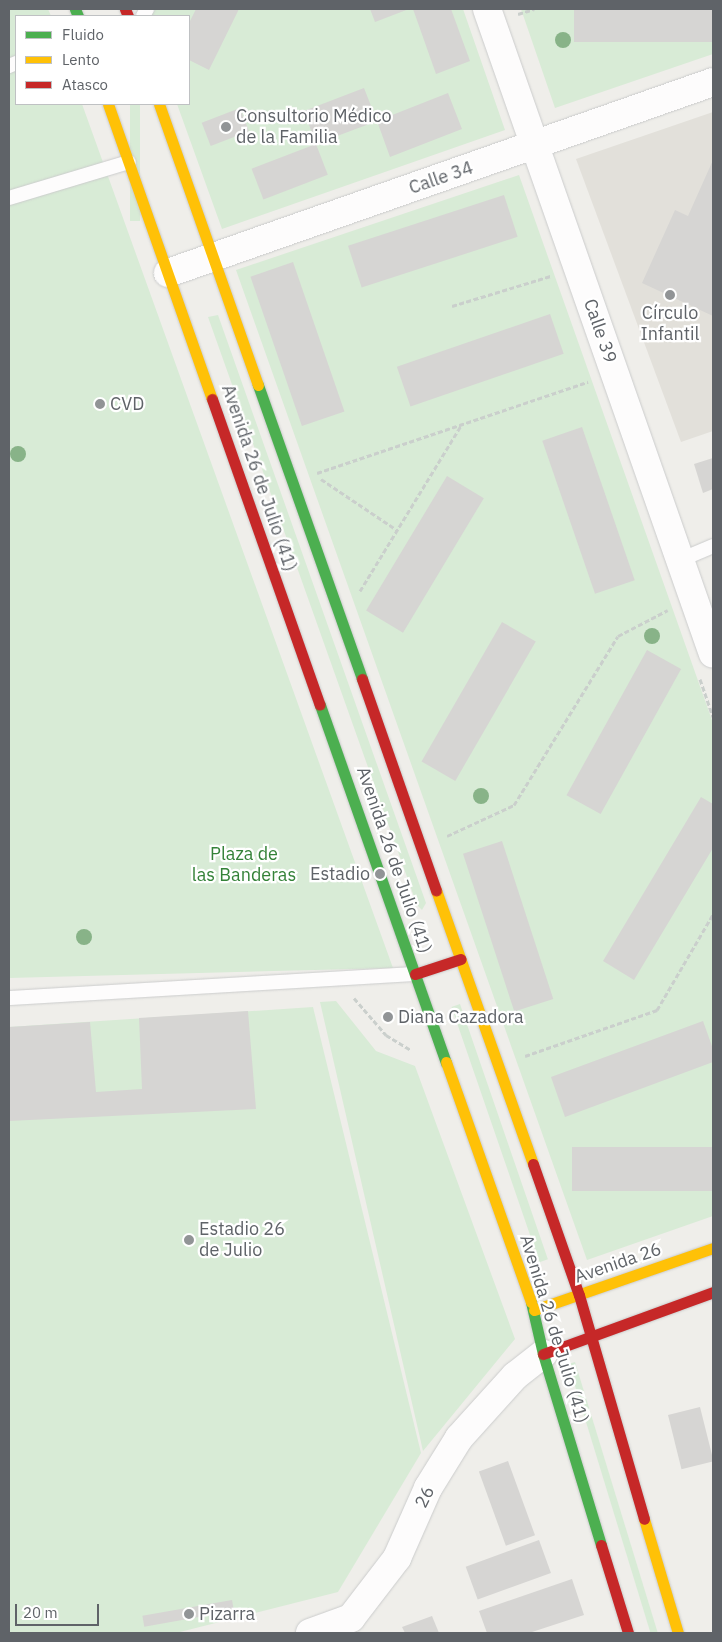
<!DOCTYPE html>
<html>
<head>
<meta charset="utf-8">
<style>
	body { margin:0 }
	#map { position:relative; width:722px; height:1642px; overflow:hidden; background:#efeeea; font-family:"IBM Plex Sans",sans-serif }
	div>[style] { position:absolute }
	[style*='--x'] { left:calc(var(--x)*1px); top:calc(var(--y)*1px); width:calc(var(--w)*1px); rotate:calc(var(--a)*1deg) }
	.education>* { inset:0; background:#e2e0da }
	.green>* { inset:0; background:#d8ebd6; transform-origin:0 0 }
	.building>* { inset:0; background:#d6d5d3; transform-origin:0 0 }
	.path>* { height:3px; margin-top:-1.5px; transform-origin:0; background:repeating-linear-gradient(90deg,#cacfcc 0 5px,transparent 0 7.5px) }
	.roads { filter:drop-shadow(0 0 1px #cbcccc) drop-shadow(0 0 1px #cbcccc) }
	.lane>* { height:14px; margin:-7px; padding:0 7px; transform-origin:7px; border-radius:7px; background:#fdfcfc }
	.street>* { height:28px; margin:-14px; padding:0 14px; transform-origin:14px; border-radius:14px; background:#fdfcfc }
	.fast>* { height:11px; margin:-5.5px; padding:0 5.5px; transform-origin:5.5px; border-radius:5.5px; background:#4caf50 }
	.slow>* { height:11px; margin:-5.5px; padding:0 5.5px; transform-origin:5.5px; border-radius:5.5px; background:#ffc107 }
	.jam>* { height:11px; margin:-5.5px; padding:0 5.5px; transform-origin:5.5px; border-radius:5.5px; background:#c62828 }
	.trees>* { width:16px; height:16px; margin:-8px; border-radius:50%; background:#88b388 }
	.dots>* { width:14px; height:14px; translate:-50% -50%; box-sizing:border-box; border:2px solid #fff; border-radius:50% }
	span { translate:-50% -50%; white-space:nowrap; text-align:center; line-height:1.15; -webkit-text-stroke:4.5px #fff; paint-order:stroke }
	.poi-label { font-size:18px; color:#5f6368 }
	.left { translate:0 -50%; text-align:left }
	.right { translate:-100% -50%; text-align:right }
	.street-label { font-size:18px; color:#5f6368 }
	.park-label { font-size:18px; color:#348238 }
	.frame { position:absolute; inset:0; border:10px solid #5f6368; pointer-events:none }
	.legend { position:absolute; left:15px; top:15px; width:175px; height:90px; box-sizing:border-box; background:#fff; border:1px solid #bfc1c3; margin:0; padding:6px 9px; list-style:none; font-size:15px; color:#5f6368 }
	.legend li { display:flex; align-items:center; gap:10px; height:25px }
	.legend b { width:25px; border:1px solid #bfc1c3 }
	.scale { position:absolute; left:15px; top:1604px; width:84px; height:22px; box-sizing:border-box; border:2px solid #5f6368; border-top:0; padding-left:6px; font-size:15px; line-height:18px; white-space:nowrap; color:#5f6368; -webkit-text-stroke:4px #fff; paint-order:stroke }
</style>
</head>
<body>
<div id="map">
	<div class="education">
		<div style="clip-path:polygon(713px 112px,713px 431px,681px 442px,576px 159px)"></div>
	</div>
	<div class="green">
		<div style="clip-path:polygon(9px 9px,48px 9px,51px 16px,16px 16px,16px 104px,82px 104px,393px 968px,9px 978px)"></div>
		<div style="clip-path:polygon(142px 9px,463px 9px,505px 130px,222px 229px,177px 104px,189px 104px,189px 16px,145px 16px)"></div>
		<div style="clip-path:polygon(521px 9px,713px 9px,713px 54px,555px 108px)"></div>
		<div style="left:130px;top:104px;width:10px;height:117px"></div>
		<div style="clip-path:polygon(519px 175px,713px 723px,713px 1216px,587px 1260px,236px 270px)"></div>
		<div style="clip-path:polygon(218px 315px,426px 903px,422px 910px,417px 905px,208px 317px)"></div>
		<div style="clip-path:polygon(336px 1001px,376px 1051px,415px 1066px,515px 1339px,423px 1451px,320px 1002px)"></div>
		<div style="left:460px;top:1004px;width:270px;height:9px;rotate:71deg"></div>
		<div style="clip-path:polygon(313px 1007px,421px 1453px,338px 1592px,176px 1633px,9px 1633px,9px 1027px)"></div>
		<div style="left:575px;top:1362px;width:283px;height:7px;rotate:73deg"></div>
	</div>
	<div class="building">
		<div style="clip-path:polygon(196px 9px,239px 9px,209px 70px,189px 60px,189px 23px)"></div>
		<div style="clip-path:polygon(370px 9px,409px 9px,375px 22px)"></div>
		<div style="clip-path:polygon(413px 9px,451px 9px,470px 61px,436px 74px)"></div>
		<div style="left:713px;top:9px;width:33px;height:139px;rotate:90deg"></div>
		<div style="clip-path:polygon(364px 88px,377px 121px,448px 93px,462px 129px,390px 157px,377px 121px,316px 144px,304px 111px)"></div>
		<div style="left:240px;top:108px;width:25px;height:41px;rotate:69deg"></div>
		<div style="left:316px;top:144px;width:33px;height:69px;rotate:69deg"></div>
		<div style="clip-path:polygon(713px 160px,713px 316px,642px 283px,675px 210px,688px 216px)"></div>
		<div style="left:504px;top:195px;width:44px;height:164px;rotate:72deg"></div>
		<div style="left:293px;top:262px;width:158px;height:45px;rotate:71deg"></div>
		<div style="left:550px;top:314px;width:42px;height:162px;rotate:71deg"></div>
		<div style="left:582px;top:427px;width:162px;height:42px;rotate:71deg"></div>
		<div style="clip-path:polygon(713px 458px,713px 489px,703px 493px,694px 464px)"></div>
		<div style="left:447px;top:476px;width:43px;height:157px;rotate:31deg"></div>
		<div style="left:502px;top:622px;width:39px;height:161px;rotate:30deg"></div>
		<div style="left:647px;top:650px;width:39px;height:166px;rotate:29deg"></div>
		<div style="clip-path:polygon(701px 797px,713px 804px,713px 848px,634px 980px,603px 961px)"></div>
		<div style="left:502px;top:841px;width:166px;height:41px;rotate:72deg"></div>
		<div style="clip-path:polygon(248px 1011px,256px 1109px,9px 1121px,9px 1027px,90px 1022px,96px 1092px,142px 1089px,139px 1018px)"></div>
		<div style="clip-path:polygon(703px 1021px,713px 1049px,713px 1062px,565px 1117px,551px 1077px)"></div>
		<div style="left:713px;top:1147px;width:44px;height:141px;rotate:90deg"></div>
		<div style="left:700px;top:1407px;width:56px;height:33px;rotate:76deg"></div>
		<div style="left:508px;top:1461px;width:79px;height:31px;rotate:70deg"></div>
		<div style="left:539px;top:1540px;width:35px;height:78px;rotate:70deg"></div>
		<div style="clip-path:polygon(572px 1579px,584px 1615px,529px 1633px,487px 1633px,479px 1611px)"></div>
		<div style="left:232px;top:1600px;width:11px;height:91px;rotate:80deg"></div>
		<div style="clip-path:polygon(432px 1616px,439px 1633px,405px 1633px,402px 1627px)"></div>
	</div>
	<div class="path">
		<div style="--x:518;--y:14;--w:17;--a:-17"></div>
		<div style="--x:452;--y:306;--w:103;--a:-16.9"></div>
		<div style="--x:317;--y:473;--w:286;--a:-18.6"></div>
		<div style="--x:321;--y:479;--w:92;--a:33.9"></div>
		<div style="--x:360;--y:591;--w:196;--a:-58.6"></div>
		<div style="--x:700;--y:679;--w:40;--a:71.1"></div>
		<div style="--x:447;--y:836;--w:74;--a:-24.8"></div>
		<div style="--x:514;--y:805;--w:198;--a:-58.4"></div>
		<div style="--x:618;--y:636;--w:56;--a:-27.5"></div>
		<div style="--x:354;--y:998;--w:49;--a:49.1"></div>
		<div style="--x:386;--y:1035;--w:29;--a:31"></div>
		<div style="--x:525;--y:1056;--w:140;--a:-19.2"></div>
		<div style="--x:657;--y:1010;--w:111;--a:-59.7"></div>
	</div>
	<div class="roads">
		<div class="lane">
			<div style="--x:143;--y:16;--w:8;--a:-60"></div>
			<div style="--x:9;--y:66;--w:8;--a:-23"></div>
			<div style="--x:9;--y:198;--w:125;--a:-16.7"></div>
			<div style="--x:680;--y:560;--w:36;--a:-23"></div>
			<div style="--x:9;--y:998;--w:407;--a:-3.4"></div>
		</div>
		<div class="street">
			<div style="--x:487;--y:9;--w:683;--a:70.69"></div>
			<div style="--x:168;--y:273;--w:577;--a:-19.31"></div>
			<div style="--x:310;--y:1633;--w:44;--a:-20.1"></div>
			<div style="--x:351;--y:1618;--w:76;--a:-52.5"></div>
			<div style="--x:397;--y:1558;--w:77;--a:-66.1"></div>
			<div style="--x:428;--y:1488;--w:59;--a:-58.2"></div>
			<div style="--x:459;--y:1438;--w:84;--a:-47.9"></div>
			<div style="--x:515;--y:1376;--w:36;--a:-38"></div>
		</div>
		<div class="fast">
			<div style="--x:75;--y:9;--w:8;--a:67"></div>
			<div style="--x:258;--y:385;--w:312;--a:70.5"></div>
			<div style="--x:320;--y:705;--w:379;--a:70.6"></div>
			<div style="--x:531;--y:1302;--w:53;--a:77"></div>
			<div style="--x:543;--y:1354;--w:200;--a:73.1"></div>
		</div>
		<div class="slow">
			<div style="--x:108;--y:104;--w:313;--a:70.6"></div>
			<div style="--x:159;--y:104;--w:298;--a:70.6"></div>
			<div style="--x:436;--y:890;--w:291;--a:70.5"></div>
			<div style="--x:446;--y:1062;--w:255;--a:70.5"></div>
			<div style="--x:534;--y:1310;--w:189;--a:-19.1"></div>
			<div style="--x:644;--y:1519;--w:119;--a:73.4"></div>
		</div>
		<div class="jam">
			<div style="--x:125;--y:9;--w:8;--a:67"></div>
			<div style="--x:212;--y:399;--w:324;--a:70.6"></div>
			<div style="--x:362;--y:679;--w:224;--a:70.7"></div>
			<div style="--x:415;--y:974;--w:48;--a:-18.1"></div>
			<div style="--x:533;--y:1164;--w:139;--a:70.7"></div>
			<div style="--x:579;--y:1295;--w:233;--a:73.8"></div>
			<div style="--x:543;--y:1354;--w:181;--a:-20"></div>
			<div style="--x:601;--y:1545;--w:92;--a:72.9"></div>
		</div>
	</div>
	<div class="trees">
		<div style="left:563px;top:40px"></div>
		<div style="left:18px;top:454px"></div>
		<div style="left:652px;top:636px"></div>
		<div style="left:481px;top:796px"></div>
		<div style="left:84px;top:937px"></div>
	</div>
	<div class="dots">
		<div style="left:226px;top:127px;background:#919496"></div>
		<div style="left:670px;top:295px;background:#919496"></div>
		<div style="left:100px;top:404px;background:#919496"></div>
		<div style="left:380px;top:874px;background:#919496"></div>
		<div style="left:388px;top:1017px;background:#919496"></div>
		<div style="left:189px;top:1240px;background:#919496"></div>
		<div style="left:189px;top:1614px;background:#919496"></div>
	</div>
	<div class="poi-label">
		<span class="left" style="left:236px;top:127px">Consultorio Médico<br>de la Familia</span>
		<span style="left:670px;top:324px">Círculo<br>Infantil</span>
		<span class="left" style="left:110px;top:404px">CVD</span>
		<span class="right" style="left:370px;top:874px">Estadio</span>
		<span class="left" style="left:398px;top:1017px">Diana Cazadora</span>
		<span class="left" style="left:199px;top:1240px">Estadio 26<br>de Julio</span>
		<span class="left" style="left:199px;top:1614px">Pizarra</span>
	</div>
	<div class="street-label">
		<span style="left:441px;top:178px;rotate:-19deg">Calle 34</span>
		<span style="left:600px;top:331px;rotate:71deg">Calle 39</span>
		<span style="left:259px;top:478px;rotate:71deg">Avenida 26 de Julio (41)</span>
		<span style="left:394px;top:860px;rotate:71deg">Avenida 26 de Julio (41)</span>
		<span style="left:618px;top:1263px;rotate:-19deg">Avenida 26</span>
		<span style="left:554px;top:1329px;rotate:73deg">Avenida 26 de Julio (41)</span>
		<span style="left:425px;top:1497px;rotate:-64deg">26</span>
	</div>
	<div class="park-label">
		<span style="left:244px;top:865px">Plaza de<br>las Banderas</span>
	</div>
	<div class="frame"></div>
	<ul class="legend">
	<li><b style="height:6px;background:#4caf50"></b>Fluido</li>
	<li><b style="height:6px;background:#ffc107"></b>Lento</li>
	<li><b style="height:6px;background:#c62828"></b>Atasco</li>
	</ul>
	<div class="scale">20 m</div>
</div>
</body>
</html>
